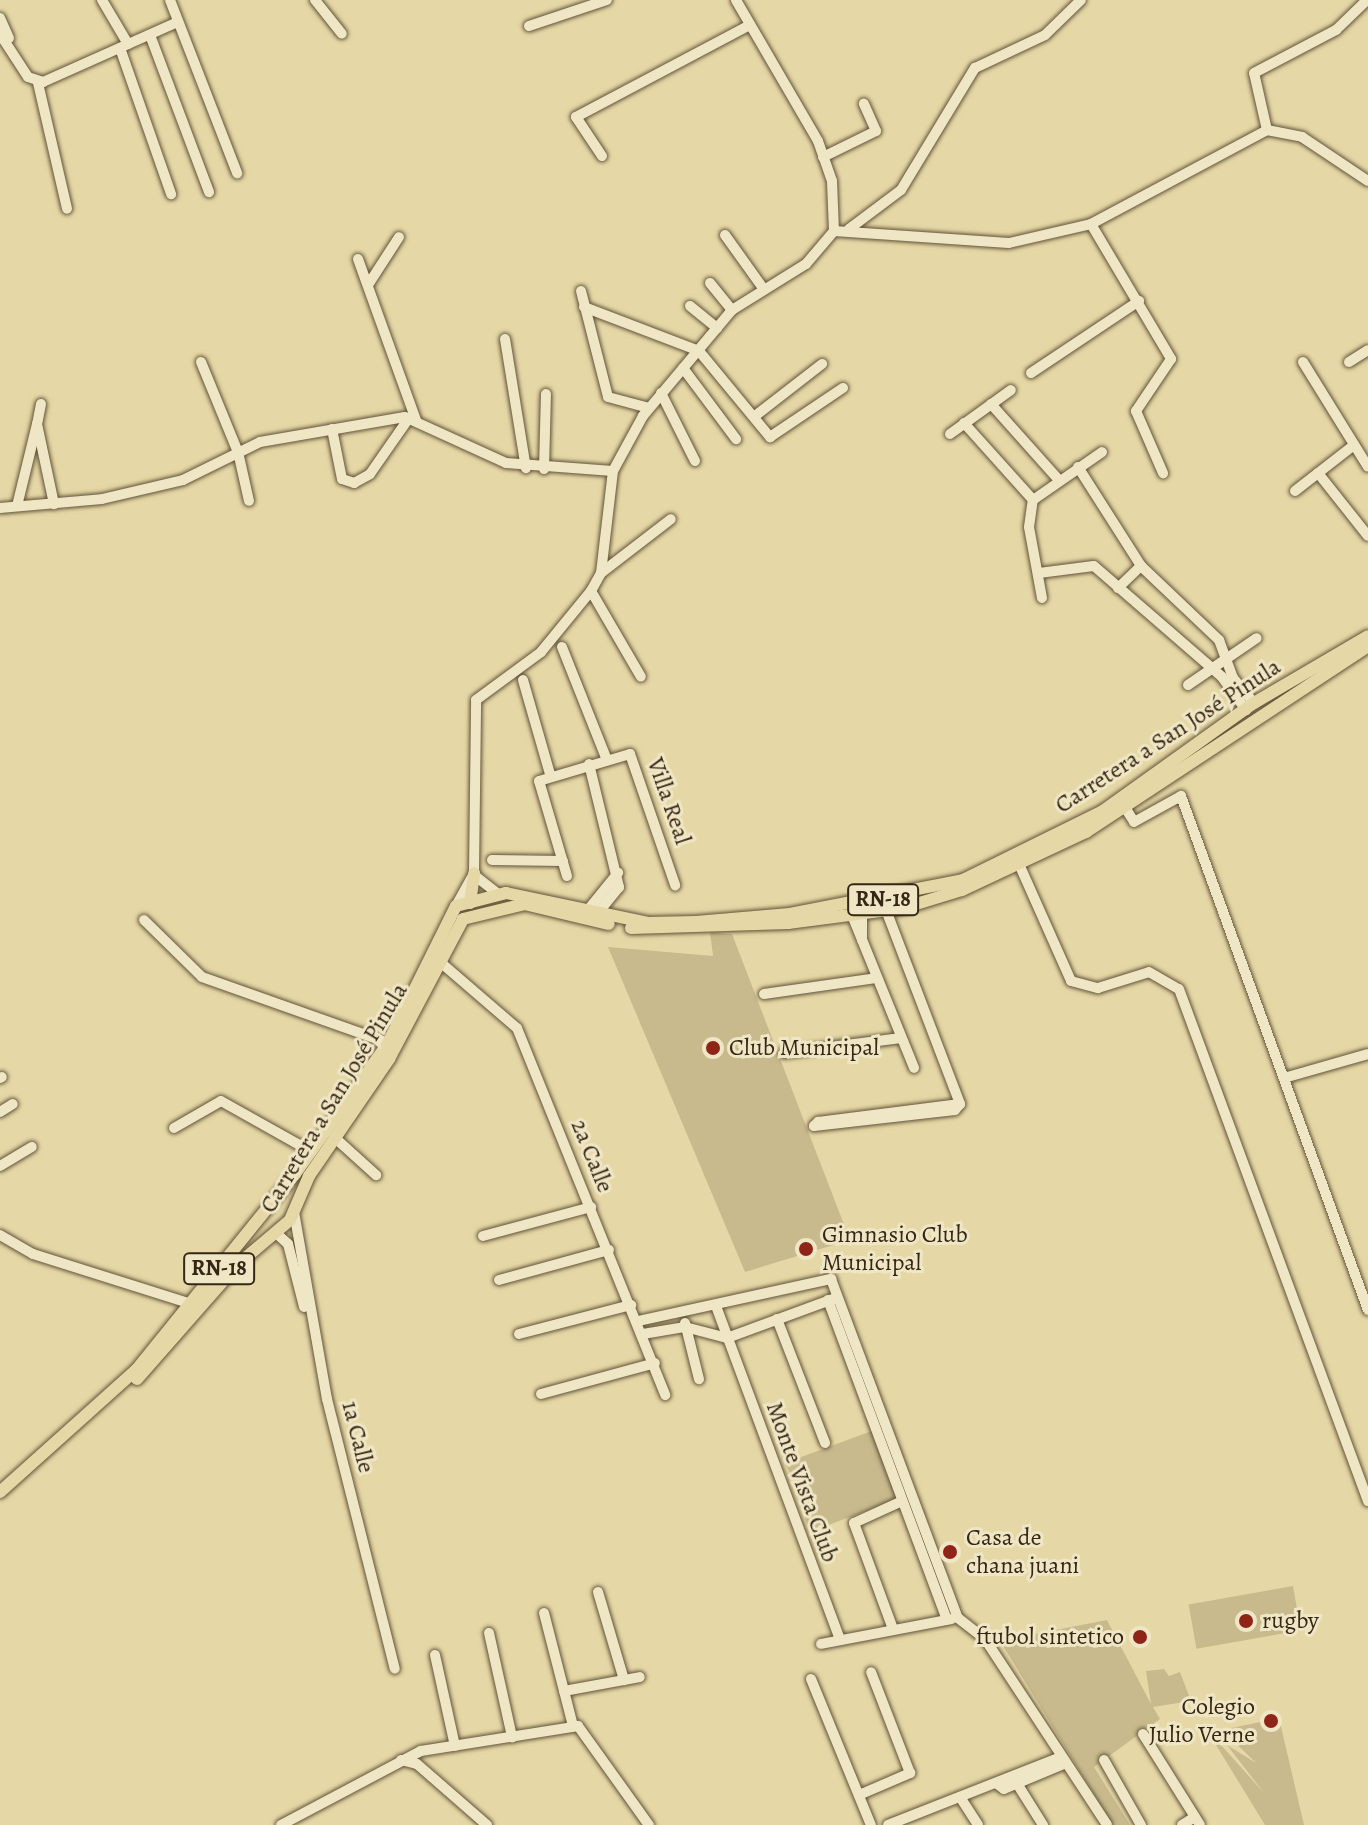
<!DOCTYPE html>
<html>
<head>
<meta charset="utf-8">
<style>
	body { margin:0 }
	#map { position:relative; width:1368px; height:1825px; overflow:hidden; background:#e6d8a6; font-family:Alegreya,serif }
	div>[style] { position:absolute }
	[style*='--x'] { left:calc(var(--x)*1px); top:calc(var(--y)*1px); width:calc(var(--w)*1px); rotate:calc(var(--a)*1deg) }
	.green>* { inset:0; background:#c8ba8d; transform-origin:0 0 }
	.roads { filter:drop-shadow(0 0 2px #625339) drop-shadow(0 0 2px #625339) }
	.minor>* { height:10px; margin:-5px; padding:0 5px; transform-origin:5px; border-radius:5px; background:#efe6c5 }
	.major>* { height:12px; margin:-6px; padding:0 6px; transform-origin:6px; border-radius:6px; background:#e6d8a6 }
	.dots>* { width:22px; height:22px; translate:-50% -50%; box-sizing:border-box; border:4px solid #efe6c5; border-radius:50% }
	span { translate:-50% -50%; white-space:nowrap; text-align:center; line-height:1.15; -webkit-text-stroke:6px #efe6c5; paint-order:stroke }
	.shield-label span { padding:2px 6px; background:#efe6c5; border:2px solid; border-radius:6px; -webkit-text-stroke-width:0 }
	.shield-label { font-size:22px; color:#362715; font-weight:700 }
	.street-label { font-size:24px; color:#362715 }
	.poi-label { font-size:24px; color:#362715 }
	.left { translate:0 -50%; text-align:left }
	.right { translate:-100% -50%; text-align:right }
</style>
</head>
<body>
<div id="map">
	<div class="green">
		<div style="clip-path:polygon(710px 932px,732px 934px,850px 1240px,745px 1272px,608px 947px,713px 956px)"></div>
		<div style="clip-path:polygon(877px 1429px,902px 1497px,810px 1532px,805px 1518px,812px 1515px,785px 1463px)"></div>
		<div style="left:1293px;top:1586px;width:45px;height:106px;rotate:80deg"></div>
		<div style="clip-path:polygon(1107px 1620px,1151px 1704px,1146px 1671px,1164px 1669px,1169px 1676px,1180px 1672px,1191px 1701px,1153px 1707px,1160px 1719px,1094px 1767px,1130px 1825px,1113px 1825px,1000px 1641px)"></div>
		<div style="clip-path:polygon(1279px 1718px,1304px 1825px,1265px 1825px,1205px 1727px,1264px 1793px,1227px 1745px,1256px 1763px,1222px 1730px)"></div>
	</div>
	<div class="roads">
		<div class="minor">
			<div style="--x:102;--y:0;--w:51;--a:59.4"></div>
			<div style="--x:170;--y:0;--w:186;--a:68.8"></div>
			<div style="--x:315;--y:0;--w:43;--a:51.5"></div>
			<div style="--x:0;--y:18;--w:22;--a:66"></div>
			<div style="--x:529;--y:26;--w:82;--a:-18.4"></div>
			<div style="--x:0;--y:34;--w:51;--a:56.9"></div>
			<div style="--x:28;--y:77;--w:16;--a:18"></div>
			<div style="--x:43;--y:82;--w:148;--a:-24"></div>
			<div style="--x:150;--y:35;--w:168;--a:69.4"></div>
			<div style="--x:120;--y:48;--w:155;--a:70.7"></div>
			<div style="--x:38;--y:83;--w:129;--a:77"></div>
			<div style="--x:1267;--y:130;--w:36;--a:11"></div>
			<div style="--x:1302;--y:137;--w:79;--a:33.7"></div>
			<div style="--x:602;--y:156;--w:47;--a:-123.7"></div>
			<div style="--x:576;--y:117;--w:197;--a:-27.9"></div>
			<div style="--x:823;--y:157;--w:59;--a:-26.1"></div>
			<div style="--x:876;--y:131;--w:30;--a:-114"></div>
			<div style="--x:1091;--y:224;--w:200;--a:-28.1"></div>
			<div style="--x:1267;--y:130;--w:58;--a:-102.8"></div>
			<div style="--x:1254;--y:73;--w:93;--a:-27.7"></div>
			<div style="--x:1336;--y:30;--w:43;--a:-44.1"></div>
			<div style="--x:849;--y:229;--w:65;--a:-36.9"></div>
			<div style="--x:901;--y:190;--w:143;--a:-58.8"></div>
			<div style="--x:975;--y:68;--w:77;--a:-25.2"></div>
			<div style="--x:1045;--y:35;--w:50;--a:-44.2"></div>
			<div style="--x:834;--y:231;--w:175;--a:3.9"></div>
			<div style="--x:1009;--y:243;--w:84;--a:-13"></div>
			<div style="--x:1091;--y:224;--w:157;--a:59.3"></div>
			<div style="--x:1171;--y:359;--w:63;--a:123.9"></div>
			<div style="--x:1136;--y:411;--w:68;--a:66.5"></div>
			<div style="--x:725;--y:235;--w:65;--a:54.4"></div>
			<div style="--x:358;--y:259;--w:171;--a:70.2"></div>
			<div style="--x:710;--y:283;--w:35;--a:51"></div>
			<div style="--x:368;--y:285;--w:57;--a:-57.1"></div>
			<div style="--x:581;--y:291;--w:109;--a:75.7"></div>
			<div style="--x:608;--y:397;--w:42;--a:15"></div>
			<div style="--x:690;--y:306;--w:35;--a:39"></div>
			<div style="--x:584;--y:307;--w:123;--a:20.9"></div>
			<div style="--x:699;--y:351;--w:112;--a:50.5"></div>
			<div style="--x:770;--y:437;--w:88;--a:-33.9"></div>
			<div style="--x:505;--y:339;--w:131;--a:80.8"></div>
			<div style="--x:201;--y:362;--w:97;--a:67.7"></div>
			<div style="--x:238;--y:452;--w:50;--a:77.3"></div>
			<div style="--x:1303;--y:362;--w:123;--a:58.2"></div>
			<div style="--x:1349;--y:362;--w:22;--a:-32"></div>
			<div style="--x:683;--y:368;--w:89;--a:53.3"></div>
			<div style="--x:1031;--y:373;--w:130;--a:-33.7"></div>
			<div style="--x:661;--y:393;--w:76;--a:63.4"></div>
			<div style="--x:41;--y:404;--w:20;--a:101"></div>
			<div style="--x:37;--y:424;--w:82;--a:78"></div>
			<div style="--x:991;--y:404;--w:101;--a:48.2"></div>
			<div style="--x:755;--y:416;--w:85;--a:-37.8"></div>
			<div style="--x:964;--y:423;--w:103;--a:48.1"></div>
			<div style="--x:332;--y:429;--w:51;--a:78.7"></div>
			<div style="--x:342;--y:479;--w:13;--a:18"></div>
			<div style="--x:354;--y:483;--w:18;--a:-29"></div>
			<div style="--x:370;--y:474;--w:68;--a:-55.1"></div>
			<div style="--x:950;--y:434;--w:75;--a:-35.8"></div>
			<div style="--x:1078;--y:467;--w:117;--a:57.5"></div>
			<div style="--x:1141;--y:566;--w:108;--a:43.5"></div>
			<div style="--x:1219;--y:640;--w:40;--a:69.8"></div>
			<div style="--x:1233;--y:678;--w:33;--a:50"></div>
			<div style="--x:544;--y:469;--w:75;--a:-88.5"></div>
			<div style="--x:1318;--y:473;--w:80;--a:51.6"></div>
			<div style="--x:1295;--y:491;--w:75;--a:-37.9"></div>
			<div style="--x:17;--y:506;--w:84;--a:-76.3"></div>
			<div style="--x:0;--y:508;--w:102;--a:-5"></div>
			<div style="--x:102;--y:499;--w:83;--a:-13.2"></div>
			<div style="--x:183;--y:480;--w:86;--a:-26.3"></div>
			<div style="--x:260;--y:442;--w:147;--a:-9.8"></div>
			<div style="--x:405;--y:417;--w:111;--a:24.5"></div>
			<div style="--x:506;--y:463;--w:107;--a:4.3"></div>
			<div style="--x:601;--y:573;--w:88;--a:-37.6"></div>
			<div style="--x:1039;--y:573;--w:55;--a:-7.3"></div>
			<div style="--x:1094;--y:566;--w:169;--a:40.9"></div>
			<div style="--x:1222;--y:677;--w:41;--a:54"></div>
			<div style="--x:1118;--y:588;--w:32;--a:-44"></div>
			<div style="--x:591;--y:591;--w:99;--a:59.8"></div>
			<div style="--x:1042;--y:598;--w:72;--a:-100.4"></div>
			<div style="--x:1029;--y:527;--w:27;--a:-82"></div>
			<div style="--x:1033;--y:500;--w:84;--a:-34.8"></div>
			<div style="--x:562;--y:647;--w:122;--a:68.3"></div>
			<div style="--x:523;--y:680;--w:98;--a:74"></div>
			<div style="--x:1188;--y:685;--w:83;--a:-34.3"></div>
			<div style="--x:589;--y:764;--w:127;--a:76.3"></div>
			<div style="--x:619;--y:887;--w:33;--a:129"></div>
			<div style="--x:1126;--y:809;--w:15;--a:58"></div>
			<div style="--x:1134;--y:822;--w:54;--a:-29"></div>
			<div style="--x:1181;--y:796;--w:547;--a:70.01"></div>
			<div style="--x:492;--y:860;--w:71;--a:0.8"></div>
			<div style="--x:1019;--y:864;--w:128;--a:66"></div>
			<div style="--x:1071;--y:981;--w:28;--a:15"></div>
			<div style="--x:1098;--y:988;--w:53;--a:-17.4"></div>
			<div style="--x:1149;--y:972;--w:34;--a:30"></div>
			<div style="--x:1179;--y:989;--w:546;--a:69.74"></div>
			<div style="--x:474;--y:875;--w:29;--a:38"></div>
			<div style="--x:567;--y:876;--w:99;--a:-106.4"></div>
			<div style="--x:539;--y:781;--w:95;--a:-16.5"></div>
			<div style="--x:630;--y:754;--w:139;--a:71"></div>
			<div style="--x:456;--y:906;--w:38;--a:-61"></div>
			<div style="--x:474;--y:873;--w:173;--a:-89.3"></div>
			<div style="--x:476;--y:700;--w:81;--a:-36.4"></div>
			<div style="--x:541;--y:652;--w:79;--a:-50.7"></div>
			<div style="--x:591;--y:591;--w:21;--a:-61"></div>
			<div style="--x:601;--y:573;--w:103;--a:-83.3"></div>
			<div style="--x:613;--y:471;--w:63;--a:-61.4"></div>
			<div style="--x:643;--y:416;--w:138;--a:-50"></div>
			<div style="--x:732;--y:310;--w:87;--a:-31.9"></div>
			<div style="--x:806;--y:264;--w:43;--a:-49.7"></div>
			<div style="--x:834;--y:231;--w:50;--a:-92.3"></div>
			<div style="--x:832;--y:181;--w:42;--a:-109.3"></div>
			<div style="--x:818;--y:141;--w:163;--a:-120.2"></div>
			<div style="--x:588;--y:910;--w:48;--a:-51"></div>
			<div style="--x:886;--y:910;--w:208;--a:69.1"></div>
			<div style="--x:852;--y:915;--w:165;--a:67.9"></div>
			<div style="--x:144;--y:920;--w:81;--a:44.5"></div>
			<div style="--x:202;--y:977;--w:197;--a:19.5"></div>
			<div style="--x:862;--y:940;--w:26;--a:-90"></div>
			<div style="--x:439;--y:961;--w:103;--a:40.7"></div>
			<div style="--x:517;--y:1028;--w:396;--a:68"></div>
			<div style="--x:764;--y:994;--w:113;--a:-8.1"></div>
			<div style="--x:784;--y:1053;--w:118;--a:-7.3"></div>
			<div style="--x:0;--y:1078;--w:2;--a:-27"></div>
			<div style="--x:1284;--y:1078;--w:87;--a:-15.9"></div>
			<div style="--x:960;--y:1104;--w:8;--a:130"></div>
			<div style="--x:955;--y:1110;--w:142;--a:173.5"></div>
			<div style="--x:814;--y:1126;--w:6;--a:-45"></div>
			<div style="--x:818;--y:1122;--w:143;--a:-7.2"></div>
			<div style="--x:0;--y:1112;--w:15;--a:-32"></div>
			<div style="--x:174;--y:1128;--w:54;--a:-29.9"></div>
			<div style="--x:221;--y:1101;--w:104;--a:29.3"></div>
			<div style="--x:334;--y:1137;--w:57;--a:42.1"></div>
			<div style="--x:0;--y:1166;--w:37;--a:-31"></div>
			<div style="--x:294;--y:1212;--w:190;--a:80"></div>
			<div style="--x:327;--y:1399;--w:278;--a:75.9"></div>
			<div style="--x:277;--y:1234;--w:15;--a:42"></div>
			<div style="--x:288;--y:1244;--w:65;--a:75.7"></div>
			<div style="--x:0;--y:1235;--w:38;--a:30"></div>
			<div style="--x:33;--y:1254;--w:167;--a:17.5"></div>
			<div style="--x:483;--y:1236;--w:112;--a:-15"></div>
			<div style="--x:499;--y:1280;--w:114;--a:-15.3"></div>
			<div style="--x:828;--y:1300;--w:341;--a:69.6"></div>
			<div style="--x:716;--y:1306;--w:356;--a:69.6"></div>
			<div style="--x:777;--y:1319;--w:133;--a:68.8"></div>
			<div style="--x:638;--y:1321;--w:198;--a:-12.3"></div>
			<div style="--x:831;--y:1279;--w:362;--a:69.5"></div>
			<div style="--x:958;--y:1618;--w:34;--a:38"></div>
			<div style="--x:985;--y:1639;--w:222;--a:56.7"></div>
			<div style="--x:685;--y:1323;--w:58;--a:76"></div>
			<div style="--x:519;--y:1334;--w:116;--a:-14.5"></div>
			<div style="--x:643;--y:1334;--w:43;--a:-9.5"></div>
			<div style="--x:685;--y:1327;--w:43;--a:14.7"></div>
			<div style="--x:727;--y:1338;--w:113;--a:-20.2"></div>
			<div style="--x:541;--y:1394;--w:118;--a:-15.2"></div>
			<div style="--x:598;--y:1592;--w:92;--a:73.5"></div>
			<div style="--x:544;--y:1613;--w:117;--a:75.6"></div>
			<div style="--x:893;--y:1629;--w:113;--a:-110.2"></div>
			<div style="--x:854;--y:1523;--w:53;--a:-24.6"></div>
			<div style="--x:489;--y:1633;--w:107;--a:77.5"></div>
			<div style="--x:821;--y:1644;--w:133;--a:-10.8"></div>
			<div style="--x:435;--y:1655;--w:93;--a:77.6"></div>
			<div style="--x:811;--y:1679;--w:158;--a:67.7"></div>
			<div style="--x:564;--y:1691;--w:77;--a:-10.4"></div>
			<div style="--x:1143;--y:1734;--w:107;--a:57.9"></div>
			<div style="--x:401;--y:1760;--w:16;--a:14"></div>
			<div style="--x:417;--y:1764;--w:93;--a:41.1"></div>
			<div style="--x:1104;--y:1760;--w:75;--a:60.4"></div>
			<div style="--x:1016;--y:1782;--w:51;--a:57.9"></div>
			<div style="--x:996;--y:1783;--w:10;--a:37"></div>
			<div style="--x:1004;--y:1789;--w:67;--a:-22.8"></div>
			<div style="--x:859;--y:1795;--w:56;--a:-23.3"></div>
			<div style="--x:910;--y:1773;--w:108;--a:-111.1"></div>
			<div style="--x:960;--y:1797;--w:33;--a:57"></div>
			<div style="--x:281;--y:1825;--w:158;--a:-27.9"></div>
			<div style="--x:421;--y:1751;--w:159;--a:-9"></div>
			<div style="--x:578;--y:1726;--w:122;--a:54.4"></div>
			<div style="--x:888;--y:1825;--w:186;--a:-21.5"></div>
			<div style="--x:1182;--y:1825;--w:15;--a:-32"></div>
		</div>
		<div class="major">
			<div style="--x:470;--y:903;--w:30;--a:-82"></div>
			<div style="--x:631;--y:928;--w:157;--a:-1.8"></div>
			<div style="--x:788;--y:923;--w:116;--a:-7.4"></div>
			<div style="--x:903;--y:908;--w:62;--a:-17"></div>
			<div style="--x:962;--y:890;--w:137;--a:-25.1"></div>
			<div style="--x:1086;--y:832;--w:338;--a:-33.4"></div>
			<div style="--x:137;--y:1379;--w:152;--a:-48.7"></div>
			<div style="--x:237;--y:1265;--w:70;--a:-40.3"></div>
			<div style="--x:290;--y:1220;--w:48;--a:-66.6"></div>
			<div style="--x:309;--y:1176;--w:142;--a:-55.6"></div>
			<div style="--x:389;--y:1059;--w:158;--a:-62.1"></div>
			<div style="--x:463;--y:919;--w:64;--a:-13.6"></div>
			<div style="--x:525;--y:904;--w:86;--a:13.4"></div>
			<div style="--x:0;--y:1492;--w:184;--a:-41.9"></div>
			<div style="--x:137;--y:1369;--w:251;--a:-51"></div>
			<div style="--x:295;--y:1174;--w:161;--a:-54.6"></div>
			<div style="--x:388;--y:1043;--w:153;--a:-63.6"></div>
			<div style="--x:456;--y:906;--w:52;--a:-14.6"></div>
			<div style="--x:506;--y:893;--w:145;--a:11.9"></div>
			<div style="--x:648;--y:923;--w:48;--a:-1.2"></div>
			<div style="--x:696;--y:922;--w:94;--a:-4.9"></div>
			<div style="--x:790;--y:914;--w:176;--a:-11.1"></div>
			<div style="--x:963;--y:880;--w:156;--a:-26.2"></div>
			<div style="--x:1103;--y:811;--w:186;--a:-35.6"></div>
			<div style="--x:1254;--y:703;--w:132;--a:-30.4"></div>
		</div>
	</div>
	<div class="dots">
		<div style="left:713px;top:1048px;background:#8f2418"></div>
		<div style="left:806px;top:1249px;background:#8f2418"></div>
		<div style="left:950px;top:1552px;background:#8f2418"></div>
		<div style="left:1246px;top:1621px;background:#8f2418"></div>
		<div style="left:1140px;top:1637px;background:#8f2418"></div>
		<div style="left:1271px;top:1721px;background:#8f2418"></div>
	</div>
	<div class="shield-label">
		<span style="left:883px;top:900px">RN-18</span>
		<span style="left:219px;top:1269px">RN-18</span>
	</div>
	<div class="street-label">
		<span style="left:1168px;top:736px;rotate:-33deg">Carretera a San José Pinula</span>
		<span style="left:669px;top:801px;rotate:71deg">Villa Real</span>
		<span style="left:334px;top:1098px;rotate:-59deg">Carretera a San José Pinula</span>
		<span style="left:592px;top:1156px;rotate:68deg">2a Calle</span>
		<span style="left:358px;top:1437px;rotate:76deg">1a Calle</span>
		<span style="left:802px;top:1482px;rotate:70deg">Monte Vista Club</span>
	</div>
	<div class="poi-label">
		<span class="left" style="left:729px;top:1048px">Club Municipal</span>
		<span class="left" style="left:822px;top:1249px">Gimnasio Club<br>Municipal</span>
		<span class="left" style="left:966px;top:1552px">Casa de<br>chana juani</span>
		<span class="left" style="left:1262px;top:1621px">rugby</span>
		<span class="right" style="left:1124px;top:1637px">ftubol sintetico</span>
		<span class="right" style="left:1255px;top:1721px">Colegio<br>Julio Verne</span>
	</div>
</div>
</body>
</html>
